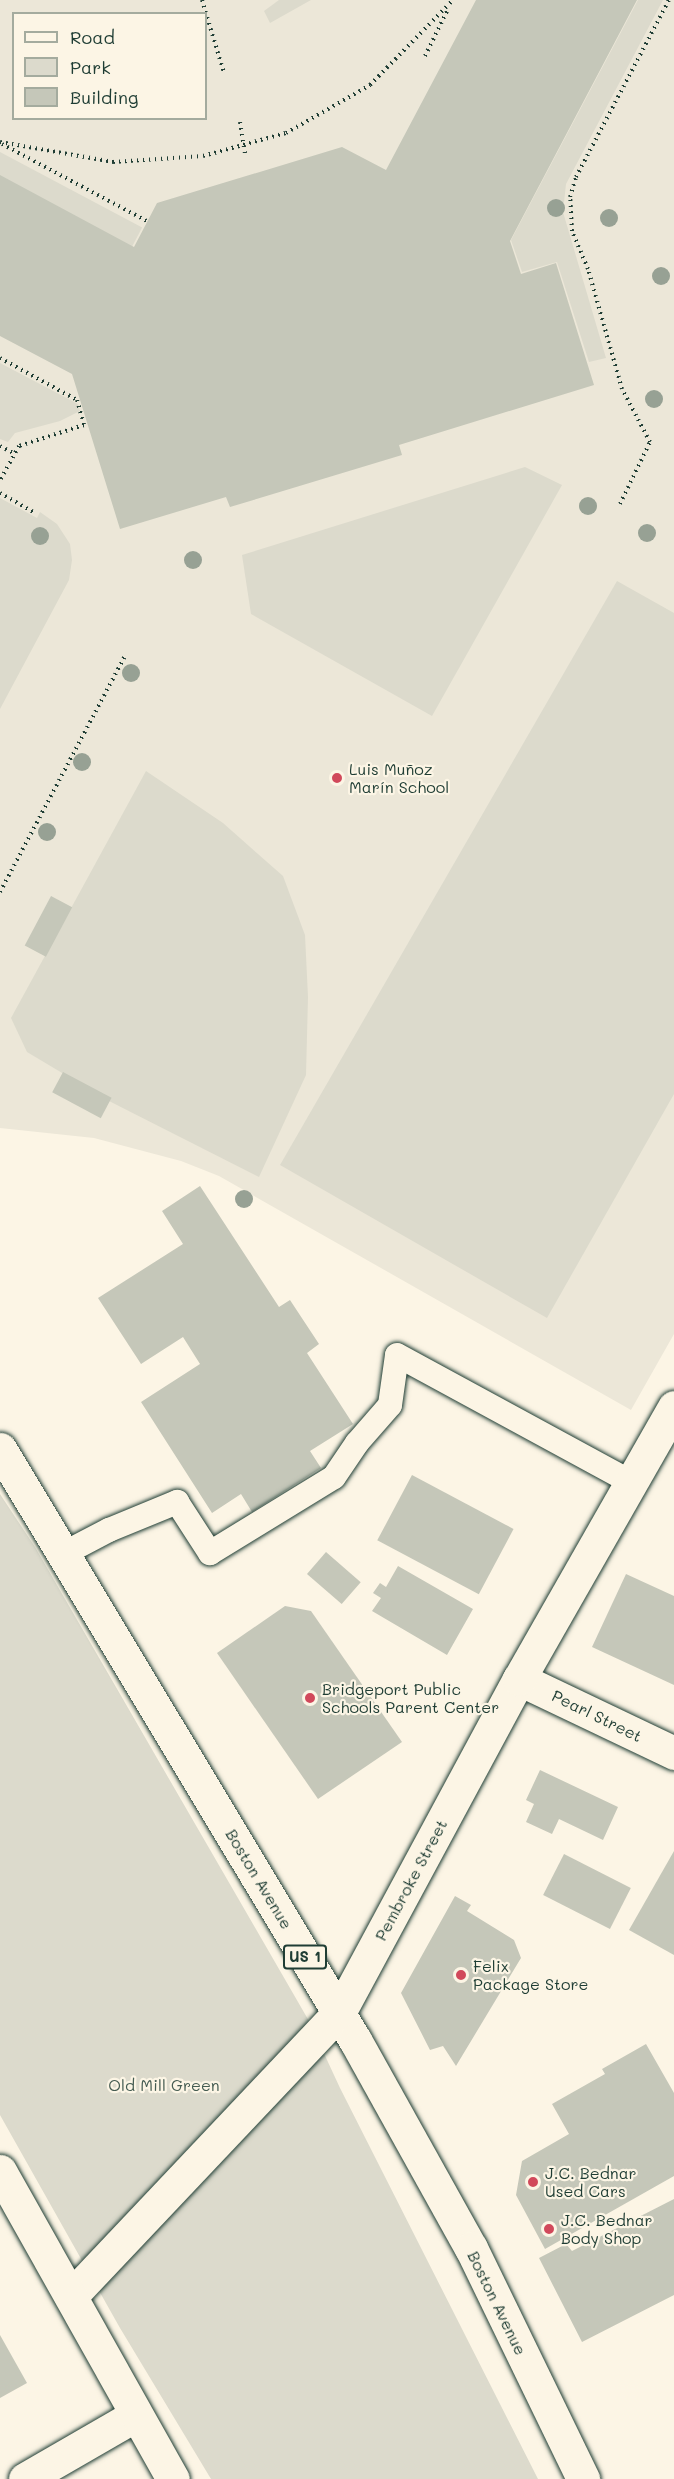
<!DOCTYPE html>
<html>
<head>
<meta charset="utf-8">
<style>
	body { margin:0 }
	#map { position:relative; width:674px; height:2479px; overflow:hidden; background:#fcf5e5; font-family:Mali,sans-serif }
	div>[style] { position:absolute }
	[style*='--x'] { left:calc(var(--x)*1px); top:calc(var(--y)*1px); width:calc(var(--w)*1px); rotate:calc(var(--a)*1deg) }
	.built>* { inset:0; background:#ece7d8 }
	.green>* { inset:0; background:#dcdacc; transform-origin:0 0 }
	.building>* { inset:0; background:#c5c7b9; transform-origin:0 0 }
	.path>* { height:4px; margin-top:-2px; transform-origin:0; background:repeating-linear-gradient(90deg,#1f3d34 0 1.5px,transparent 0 6px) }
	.roads { filter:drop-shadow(0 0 2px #1f3d34) drop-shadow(0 0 2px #1f3d34) }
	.service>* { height:24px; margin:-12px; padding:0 12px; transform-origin:12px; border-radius:12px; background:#fcf5e5 }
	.minor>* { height:33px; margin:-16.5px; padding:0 16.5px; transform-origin:16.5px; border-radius:16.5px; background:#fcf5e5 }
	.tertiary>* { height:33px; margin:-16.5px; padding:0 16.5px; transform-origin:16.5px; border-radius:16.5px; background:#fcf5e5 }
	.primary>* { height:33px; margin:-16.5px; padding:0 16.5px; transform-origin:16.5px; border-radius:16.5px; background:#fcf5e5 }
	.trees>* { width:18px; height:18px; margin:-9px; border-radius:50%; background:#97a194 }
	.dots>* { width:16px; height:16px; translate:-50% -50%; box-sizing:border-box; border:3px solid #fcf5e5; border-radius:50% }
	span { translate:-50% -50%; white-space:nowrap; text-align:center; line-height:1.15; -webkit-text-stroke:4.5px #fcf5e5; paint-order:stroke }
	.shield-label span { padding:2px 4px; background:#fcf5e5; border:2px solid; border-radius:4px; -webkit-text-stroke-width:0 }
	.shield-label { font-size:15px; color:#1f3d34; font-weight:700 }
	.poi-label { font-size:16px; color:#1f3d34 }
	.left { translate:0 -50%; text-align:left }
	.street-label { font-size:16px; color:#1f3d34 }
	.park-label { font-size:16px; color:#455c52 }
	.legend { position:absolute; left:12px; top:12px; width:195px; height:108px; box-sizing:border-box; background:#fcf5e5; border:2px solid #a4ab9e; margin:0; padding:8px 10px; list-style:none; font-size:18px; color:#1f3d34 }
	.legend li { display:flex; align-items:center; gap:12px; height:30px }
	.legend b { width:30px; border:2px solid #a4ab9e }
</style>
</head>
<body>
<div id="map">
	<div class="built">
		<div style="clip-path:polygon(evenodd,0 0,674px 0,674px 1334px,631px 1410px,219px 1176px,181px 1161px,94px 1138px,0 1128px,0 0,14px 14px,206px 14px,206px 118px,14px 118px,14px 14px)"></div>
	</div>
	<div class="green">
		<div style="clip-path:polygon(279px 0,311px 0,270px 23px,264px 11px)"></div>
		<div style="clip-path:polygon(638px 0,663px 0,566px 184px,563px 212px,606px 358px,589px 362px,557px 262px,522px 272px,511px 240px)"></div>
		<div style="left:0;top:152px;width:161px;height:23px;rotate:28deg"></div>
		<div style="clip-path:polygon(0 363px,78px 404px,80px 411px,60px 421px,15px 433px,8px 442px,0 439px)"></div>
		<div style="clip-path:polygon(525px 467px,562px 485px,432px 716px,251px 614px,242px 555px)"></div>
		<div style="clip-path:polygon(0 498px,37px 518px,40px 512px,57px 524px,70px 544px,72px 560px,69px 580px,0 709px)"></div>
		<div style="clip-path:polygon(617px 581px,674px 613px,674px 1094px,547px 1318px,280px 1165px)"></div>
		<div style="clip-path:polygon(146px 771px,223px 823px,283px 876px,305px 935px,308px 997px,306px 1075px,259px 1177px,109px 1101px,27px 1052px,11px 1018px)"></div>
		<div style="clip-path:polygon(0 1494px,35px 1547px,309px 2021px,340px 2088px,538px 2479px,211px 2479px,120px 2328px,0 2115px)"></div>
	</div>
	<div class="building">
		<div style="clip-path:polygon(476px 0,637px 0,510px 241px,521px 274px,556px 263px,594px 385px,399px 445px,402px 455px,230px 507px,226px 497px,120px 529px,72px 374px,0 336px,0 175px,134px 247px,157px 203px,342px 147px,386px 170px)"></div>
		<div style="left:51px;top:896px;width:24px;height:56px;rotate:28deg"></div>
		<div style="left:63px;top:1072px;width:55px;height:23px;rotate:28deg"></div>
		<div style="clip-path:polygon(200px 1186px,279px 1307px,290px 1300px,319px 1344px,307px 1353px,353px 1424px,310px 1451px,321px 1468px,252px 1512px,241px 1494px,212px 1513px,141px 1402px,200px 1364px,183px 1337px,141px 1364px,98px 1298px,183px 1244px,162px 1211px)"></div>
		<div style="left:412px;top:1475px;width:115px;height:74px;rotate:28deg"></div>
		<div style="left:326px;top:1552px;width:46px;height:29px;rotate:41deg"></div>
		<div style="clip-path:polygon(398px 1566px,473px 1609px,447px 1655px,372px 1611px,381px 1598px,373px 1593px,380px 1583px,386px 1587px)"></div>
		<div style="clip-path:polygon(626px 1574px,674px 1596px,674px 1685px,592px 1647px)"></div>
		<div style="clip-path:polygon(285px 1606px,311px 1611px,402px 1742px,318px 1799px,217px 1653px)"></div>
		<div style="clip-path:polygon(540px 1770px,618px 1807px,603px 1840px,559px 1819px,552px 1834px,526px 1822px,534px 1804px,526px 1800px)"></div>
		<div style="clip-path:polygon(674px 1851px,674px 1955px,629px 1930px)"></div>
		<div style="left:564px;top:1854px;width:75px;height:46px;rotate:27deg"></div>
		<div style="clip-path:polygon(455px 1896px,471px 1905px,467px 1911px,514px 1940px,521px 1958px,456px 2066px,443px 2046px,430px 2050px,401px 1993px)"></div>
		<div style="clip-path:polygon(646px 2044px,674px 2093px,674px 2176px,545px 2249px,516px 2195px,522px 2161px,569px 2134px,552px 2104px,605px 2074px,602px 2069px)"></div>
		<div style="clip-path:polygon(674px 2199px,674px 2295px,582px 2342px,539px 2258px,566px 2244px,572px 2251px)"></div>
		<div style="clip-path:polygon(0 2335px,27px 2383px,0 2398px)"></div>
	</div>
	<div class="path">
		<div style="--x:202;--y:0;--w:76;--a:73.2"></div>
		<div style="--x:425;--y:56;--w:52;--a:-63.9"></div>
		<div style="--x:240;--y:122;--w:33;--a:81"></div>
		<div style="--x:0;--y:142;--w:115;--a:10"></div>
		<div style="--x:113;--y:162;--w:90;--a:-3.8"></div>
		<div style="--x:203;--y:156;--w:86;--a:-15.5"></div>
		<div style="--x:286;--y:133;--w:97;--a:-29.7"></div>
		<div style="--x:370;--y:85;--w:119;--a:-45.7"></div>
		<div style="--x:2;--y:144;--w:164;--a:28"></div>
		<div style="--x:0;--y:358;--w:88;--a:28.6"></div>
		<div style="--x:77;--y:400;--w:26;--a:74"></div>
		<div style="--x:84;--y:425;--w:68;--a:162.1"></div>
		<div style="--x:19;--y:446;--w:39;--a:119"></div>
		<div style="--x:0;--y:446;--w:17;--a:28"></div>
		<div style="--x:0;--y:493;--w:40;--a:29.7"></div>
		<div style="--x:620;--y:504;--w:69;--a:-64.2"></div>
		<div style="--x:650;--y:442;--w:60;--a:-117.8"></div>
		<div style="--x:622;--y:389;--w:125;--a:-105.8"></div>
		<div style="--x:588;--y:269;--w:41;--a:-112.8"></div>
		<div style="--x:572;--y:231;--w:34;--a:-93"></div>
		<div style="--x:570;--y:197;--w:21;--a:-73"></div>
		<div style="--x:576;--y:177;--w:200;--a:-62.3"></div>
		<div style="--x:0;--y:892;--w:269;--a:-62.1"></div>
	</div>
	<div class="roads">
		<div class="service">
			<div style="--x:63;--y:1554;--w:52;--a:-27.6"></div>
			<div style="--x:109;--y:1530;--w:74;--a:-22.4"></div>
			<div style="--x:177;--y:1502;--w:61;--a:57.1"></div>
			<div style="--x:210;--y:1553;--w:145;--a:-31.5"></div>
			<div style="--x:334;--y:1477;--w:41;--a:-55.9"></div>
			<div style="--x:357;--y:1443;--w:50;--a:-49"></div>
			<div style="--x:390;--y:1405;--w:50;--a:-82"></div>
			<div style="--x:397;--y:1355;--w:266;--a:28.5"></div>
		</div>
		<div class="minor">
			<div style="--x:519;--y:1679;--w:172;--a:25.5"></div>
			<div style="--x:25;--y:2479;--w:128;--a:-30"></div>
		</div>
		<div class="tertiary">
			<div style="--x:71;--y:2296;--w:390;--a:-46.6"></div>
			<div style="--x:339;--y:2013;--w:379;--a:-61.7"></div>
			<div style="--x:519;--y:1679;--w:313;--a:-60.3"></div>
		</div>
		<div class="primary">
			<div style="--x:0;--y:1449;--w:689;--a:59.01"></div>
			<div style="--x:355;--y:2040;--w:238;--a:60.9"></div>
			<div style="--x:471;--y:2248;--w:257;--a:64.1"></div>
			<div style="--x:0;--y:2171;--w:353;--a:60.7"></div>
		</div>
	</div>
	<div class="trees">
		<div style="left:556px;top:208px"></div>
		<div style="left:609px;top:218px"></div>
		<div style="left:661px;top:276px"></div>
		<div style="left:654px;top:399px"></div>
		<div style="left:588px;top:506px"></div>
		<div style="left:647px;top:533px"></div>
		<div style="left:40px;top:536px"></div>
		<div style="left:193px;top:560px"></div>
		<div style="left:131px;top:673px"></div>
		<div style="left:82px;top:762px"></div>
		<div style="left:47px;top:832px"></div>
		<div style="left:244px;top:1199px"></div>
	</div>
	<div class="dots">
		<div style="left:337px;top:778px;background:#d1495b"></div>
		<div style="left:310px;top:1698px;background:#d1495b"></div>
		<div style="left:461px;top:1975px;background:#d1495b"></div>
		<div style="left:533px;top:2182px;background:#d1495b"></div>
		<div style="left:549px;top:2229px;background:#d1495b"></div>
	</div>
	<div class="shield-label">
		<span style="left:305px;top:1957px">US 1</span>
	</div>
	<div class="poi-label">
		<span class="left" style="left:349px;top:778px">Luis Muñoz<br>Marín School</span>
		<span class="left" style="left:322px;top:1698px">Bridgeport Public<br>Schools Parent Center</span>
		<span class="left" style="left:473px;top:1975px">Felix<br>Package Store</span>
		<span class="left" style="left:545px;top:2182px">J.C. Bednar<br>Used Cars</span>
		<span class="left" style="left:561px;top:2229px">J.C. Bednar<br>Body Shop</span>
	</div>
	<div class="street-label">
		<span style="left:597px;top:1716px;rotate:26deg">Pearl Street</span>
		<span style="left:259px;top:1879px;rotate:59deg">Boston Avenue</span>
		<span style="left:411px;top:1880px;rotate:-62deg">Pembroke Street</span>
		<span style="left:497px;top:2303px;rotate:64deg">Boston Avenue</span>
	</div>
	<div class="park-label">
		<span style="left:164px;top:2085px">Old Mill Green</span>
	</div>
	<ul class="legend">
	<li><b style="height:8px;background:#fcf5e5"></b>Road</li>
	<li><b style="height:16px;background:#dcdacc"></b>Park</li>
	<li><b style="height:16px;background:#c5c7b9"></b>Building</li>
	</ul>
</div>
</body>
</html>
